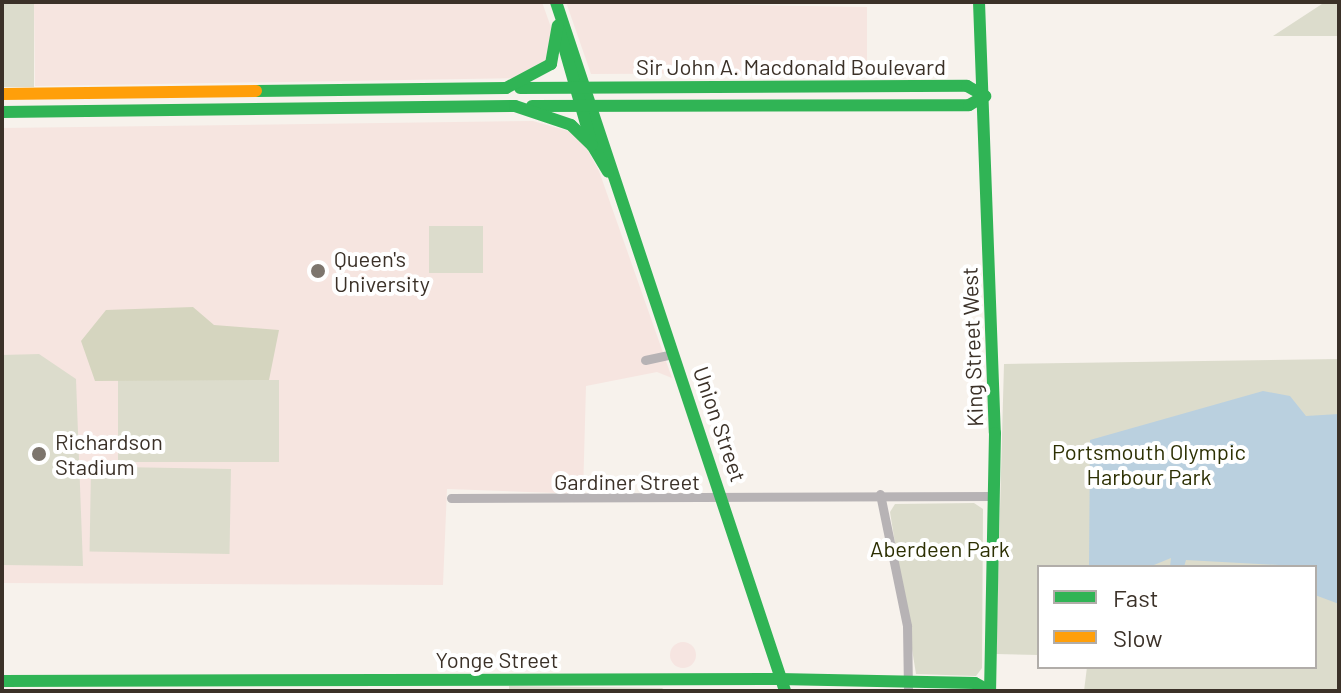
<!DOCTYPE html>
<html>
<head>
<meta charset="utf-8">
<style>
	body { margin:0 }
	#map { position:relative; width:1341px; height:693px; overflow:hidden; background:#f7f2ec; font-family:Barlow,sans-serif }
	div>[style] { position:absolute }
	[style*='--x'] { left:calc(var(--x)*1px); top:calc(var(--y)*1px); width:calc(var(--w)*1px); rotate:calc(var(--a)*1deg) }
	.commercial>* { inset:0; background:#f6e5e1 }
	.round { border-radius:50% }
	.education>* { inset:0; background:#f6e5e0 }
	.green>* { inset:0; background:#dcdccc; transform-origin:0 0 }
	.forest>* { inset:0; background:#d5d5bf }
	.water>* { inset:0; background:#bad0df }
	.street>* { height:9px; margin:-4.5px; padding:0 4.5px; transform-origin:4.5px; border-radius:4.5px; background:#b7b3b5 }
	.fast>* { height:12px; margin:-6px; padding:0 6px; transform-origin:6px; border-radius:6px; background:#30b455 }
	.slow>* { height:12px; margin:-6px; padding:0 6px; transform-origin:6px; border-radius:6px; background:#ff9f0a }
	.dots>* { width:22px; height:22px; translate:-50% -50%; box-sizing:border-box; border:4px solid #fff; border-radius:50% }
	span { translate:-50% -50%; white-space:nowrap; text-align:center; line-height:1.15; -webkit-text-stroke:8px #fff; paint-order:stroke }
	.street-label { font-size:22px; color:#3b3128 }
	.poi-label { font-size:22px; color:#3b3128 }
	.left { translate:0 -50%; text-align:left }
	.park-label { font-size:22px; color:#2d3003 }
	.frame { position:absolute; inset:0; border:4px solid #3b3128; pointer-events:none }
	.legend { position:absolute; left:1037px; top:565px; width:280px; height:104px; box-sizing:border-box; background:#fff; border:2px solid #b1ada9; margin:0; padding:10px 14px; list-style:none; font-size:24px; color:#3b3128 }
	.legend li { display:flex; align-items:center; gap:16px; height:40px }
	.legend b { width:40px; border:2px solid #b1ada9 }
</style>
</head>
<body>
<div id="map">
	<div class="commercial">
		<div class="round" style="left:670px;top:642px;width:26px;height:26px"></div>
	</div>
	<div class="education">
		<div style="clip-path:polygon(34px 2px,542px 2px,553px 33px,550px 57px,521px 78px,35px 86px)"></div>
		<div style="clip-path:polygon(566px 2px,867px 7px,867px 73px,591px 74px)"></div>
		<div style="clip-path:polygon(533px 121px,579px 134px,599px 171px,672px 378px,657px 372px,586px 386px,583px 494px,447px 489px,443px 585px,2px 583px,2px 128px)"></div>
	</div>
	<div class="green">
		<div style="left:2px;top:2px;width:32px;height:85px"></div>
		<div style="clip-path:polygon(1325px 2px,1339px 2px,1339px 36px,1273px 36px)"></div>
		<div style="left:429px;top:226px;width:54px;height:47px"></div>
		<div style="clip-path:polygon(39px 354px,76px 379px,83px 566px,2px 565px,2px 355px)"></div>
		<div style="clip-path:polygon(1339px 359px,1339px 691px,1084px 691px,1087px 667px,1315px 667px,1315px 567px,1039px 567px,1039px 655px,996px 654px,1004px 364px)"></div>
		<div style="left:118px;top:380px;width:161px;height:82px"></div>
		<div style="left:231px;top:469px;width:85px;height:140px;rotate:91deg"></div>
		<div style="clip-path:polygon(974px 503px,983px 509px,982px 668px,976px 676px,916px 674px,890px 512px,895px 504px)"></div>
		<div style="clip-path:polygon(509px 686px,662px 688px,666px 691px,509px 691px)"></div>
	</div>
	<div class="forest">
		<div style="clip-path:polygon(193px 307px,214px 325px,279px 330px,269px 380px,95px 381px,81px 341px,106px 310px)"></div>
	</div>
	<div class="water">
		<div style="clip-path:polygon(1263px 391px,1290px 396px,1306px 416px,1339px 414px,1339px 604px,1315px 595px,1315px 567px,1186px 560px,1184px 567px,1170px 567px,1171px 558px,1149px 567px,1089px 567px,1090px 440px)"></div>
	</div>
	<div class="street">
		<div style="--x:645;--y:360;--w:29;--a:-12"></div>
		<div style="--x:880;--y:494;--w:135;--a:78.4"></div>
		<div style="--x:907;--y:626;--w:65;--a:89.1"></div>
		<div style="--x:451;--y:498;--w:543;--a:-0.21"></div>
	</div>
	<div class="fast">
		<div style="--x:556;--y:2;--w:726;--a:71.61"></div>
		<div style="--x:979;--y:2;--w:431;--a:87.9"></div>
		<div style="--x:995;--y:433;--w:258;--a:91.1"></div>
		<div style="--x:559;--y:29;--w:121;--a:74.1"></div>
		<div style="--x:592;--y:145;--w:31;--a:59"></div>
		<div style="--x:520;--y:88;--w:447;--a:-0.3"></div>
		<div style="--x:967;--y:86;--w:21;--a:29"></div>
		<div style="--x:256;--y:91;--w:250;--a:-0.7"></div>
		<div style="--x:506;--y:88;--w:51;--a:-28.1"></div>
		<div style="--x:551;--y:64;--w:39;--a:-80"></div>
		<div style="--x:532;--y:106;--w:437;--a:-0.1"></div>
		<div style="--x:969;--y:105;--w:18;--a:-29"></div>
		<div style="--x:2;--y:112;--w:513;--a:-0.67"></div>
		<div style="--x:515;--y:106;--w:59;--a:18.7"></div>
		<div style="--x:571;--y:125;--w:29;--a:44"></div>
		<div style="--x:2;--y:681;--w:777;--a:-0.15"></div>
		<div style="--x:779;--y:679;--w:196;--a:1.2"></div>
		<div style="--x:975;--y:683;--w:17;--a:28"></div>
	</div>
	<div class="slow">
		<div style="--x:2;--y:94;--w:254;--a:-0.7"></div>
	</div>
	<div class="dots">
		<div style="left:318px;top:271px;background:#7d756d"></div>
		<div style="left:39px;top:454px;background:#7d756d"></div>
	</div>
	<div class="street-label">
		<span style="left:791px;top:67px">Sir John A. Macdonald Boulevard</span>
		<span style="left:972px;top:347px;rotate:-92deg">King Street West</span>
		<span style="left:720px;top:424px;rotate:71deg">Union Street</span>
		<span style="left:627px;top:482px">Gardiner Street</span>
		<span style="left:497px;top:660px">Yonge Street</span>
	</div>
	<div class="poi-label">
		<span class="left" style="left:334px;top:271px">Queen's<br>University</span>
		<span class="left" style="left:55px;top:454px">Richardson<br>Stadium</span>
	</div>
	<div class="park-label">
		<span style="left:1149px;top:464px">Portsmouth Olympic<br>Harbour Park</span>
		<span style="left:940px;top:549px">Aberdeen Park</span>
	</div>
	<div class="frame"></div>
	<ul class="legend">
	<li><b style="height:10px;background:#30b455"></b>Fast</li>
	<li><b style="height:10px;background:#ff9f0a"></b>Slow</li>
	</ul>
</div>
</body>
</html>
